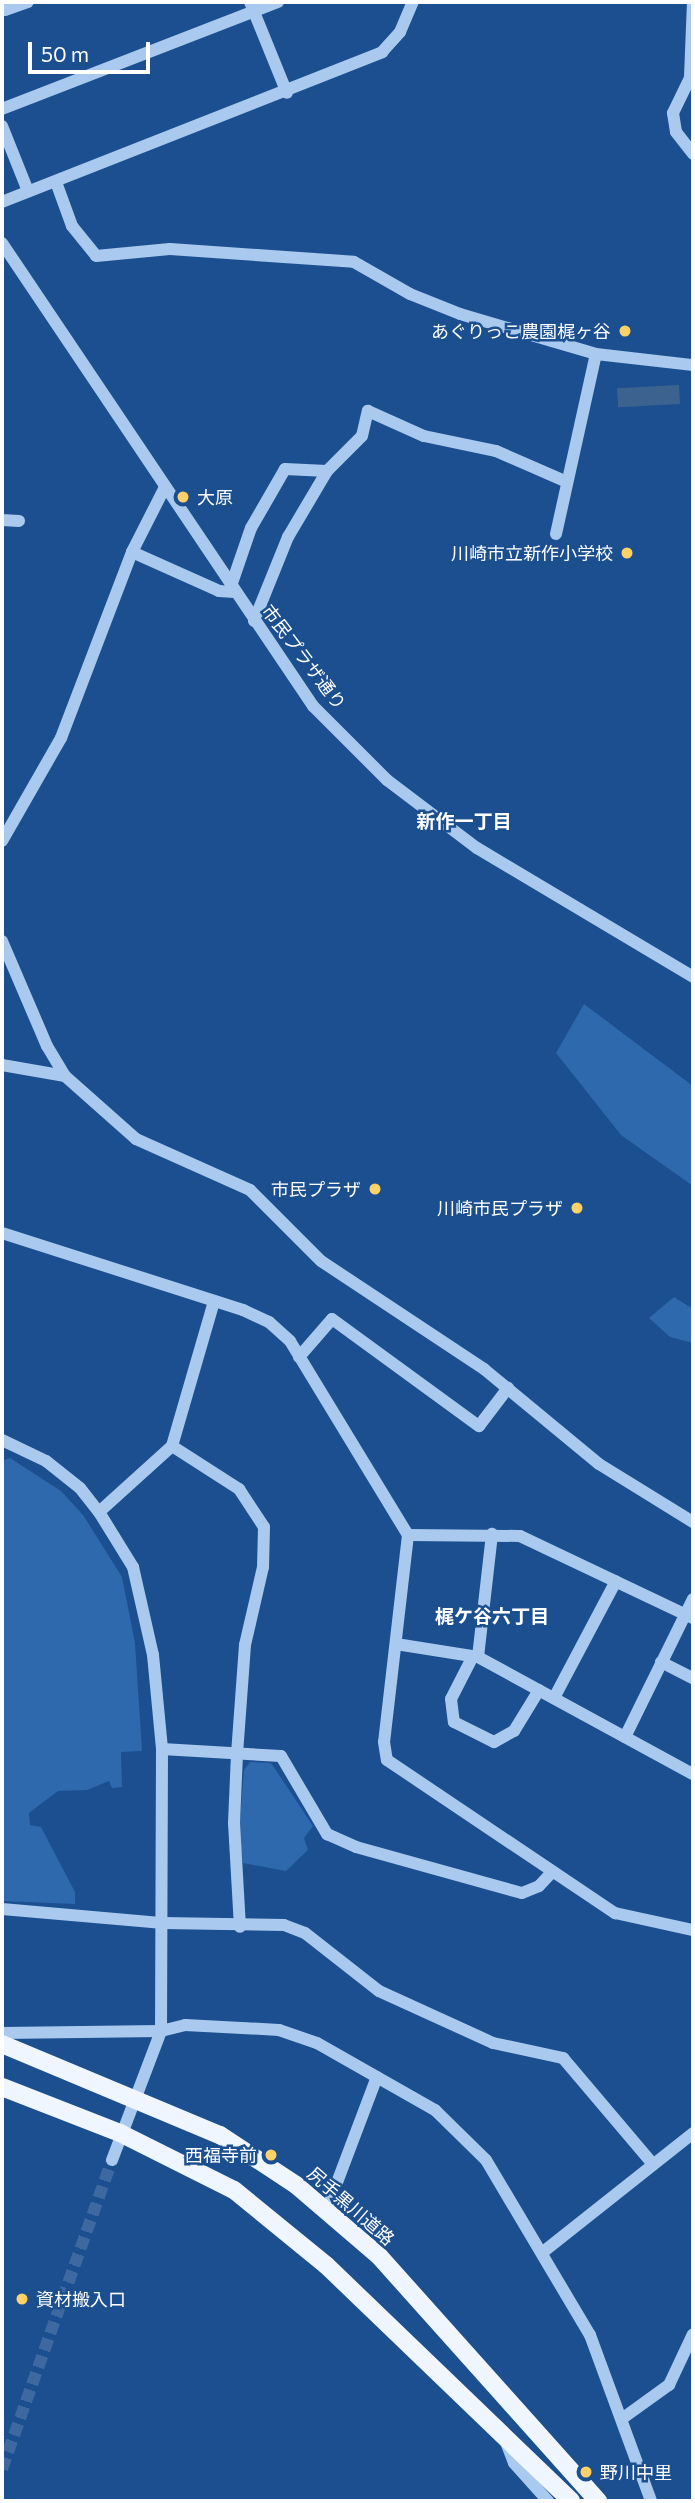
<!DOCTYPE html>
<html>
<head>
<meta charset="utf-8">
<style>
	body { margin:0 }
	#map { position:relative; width:695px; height:2503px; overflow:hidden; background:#1b4f8f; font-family:Commissioner,"Noto Sans JP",sans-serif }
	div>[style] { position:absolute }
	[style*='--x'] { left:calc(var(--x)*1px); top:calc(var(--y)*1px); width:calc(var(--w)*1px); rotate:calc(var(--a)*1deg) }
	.green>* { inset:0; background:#2e69ad }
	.water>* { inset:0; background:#3c6290; transform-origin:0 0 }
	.minor-tunnel>* { height:12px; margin-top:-6px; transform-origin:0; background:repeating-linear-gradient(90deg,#3d69a0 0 12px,transparent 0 18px) }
	.minor>* { height:12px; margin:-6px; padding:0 6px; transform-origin:6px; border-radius:6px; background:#a9c9ee }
	.major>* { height:18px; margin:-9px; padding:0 9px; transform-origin:9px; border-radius:9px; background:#f0f6ff }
	.dots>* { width:19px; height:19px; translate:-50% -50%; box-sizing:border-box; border:4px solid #1b4f8f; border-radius:50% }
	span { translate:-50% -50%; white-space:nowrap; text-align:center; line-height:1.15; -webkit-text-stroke:5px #1b4f8f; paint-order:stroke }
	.poi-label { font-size:18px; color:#fff }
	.right { translate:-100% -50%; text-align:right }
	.left { translate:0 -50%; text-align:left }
	.street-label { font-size:18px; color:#fff }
	.neighbourhood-label { font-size:19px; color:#fff; font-weight:700 }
	.frame { position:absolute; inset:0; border:4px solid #fff; pointer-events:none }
	.scale { position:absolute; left:28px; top:42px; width:122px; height:32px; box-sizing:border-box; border:4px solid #fff; border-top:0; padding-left:9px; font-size:21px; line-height:24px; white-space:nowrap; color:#fff; -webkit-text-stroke:5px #1b4f8f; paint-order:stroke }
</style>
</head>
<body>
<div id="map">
	<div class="green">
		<div style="clip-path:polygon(584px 1004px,693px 1086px,693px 1186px,621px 1135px,556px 1053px)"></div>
		<div style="clip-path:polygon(674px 1297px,690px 1307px,693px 1303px,693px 1343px,670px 1337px,649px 1318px)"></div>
		<div style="clip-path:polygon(10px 1458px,61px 1491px,83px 1515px,122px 1577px,135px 1643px,142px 1751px,121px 1752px,122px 1787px,112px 1788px,109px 1781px,87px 1790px,58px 1791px,29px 1813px,30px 1825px,41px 1827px,75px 1892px,75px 1904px,2px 1901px,2px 1461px)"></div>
		<div style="clip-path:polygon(250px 1762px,271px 1763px,313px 1826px,304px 1838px,308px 1850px,286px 1871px,243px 1863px,239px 1833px,244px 1770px)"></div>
	</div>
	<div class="water">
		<div style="left:679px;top:385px;width:19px;height:62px;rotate:87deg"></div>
	</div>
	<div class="minor-tunnel">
		<div style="--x:2;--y:2469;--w:328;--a:-70.4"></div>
	</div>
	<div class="minor">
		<div style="--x:250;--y:2;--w:98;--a:67.9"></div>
		<div style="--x:693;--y:2;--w:76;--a:92.3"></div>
		<div style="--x:690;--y:78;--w:39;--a:116"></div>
		<div style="--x:673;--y:113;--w:19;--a:81"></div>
		<div style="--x:676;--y:132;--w:28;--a:52"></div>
		<div style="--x:5;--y:10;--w:24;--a:-19"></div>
		<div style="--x:2;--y:109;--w:296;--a:-21.2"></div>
		<div style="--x:2;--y:126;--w:70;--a:68.2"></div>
		<div style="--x:56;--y:182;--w:47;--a:70"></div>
		<div style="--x:72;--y:226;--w:38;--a:51"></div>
		<div style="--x:96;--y:256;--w:74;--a:-5.4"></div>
		<div style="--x:170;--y:249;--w:184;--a:4"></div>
		<div style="--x:354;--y:262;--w:64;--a:29.7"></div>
		<div style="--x:410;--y:294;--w:54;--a:21.8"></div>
		<div style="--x:460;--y:314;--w:142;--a:16.4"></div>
		<div style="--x:596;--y:354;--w:98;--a:6.5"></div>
		<div style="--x:2;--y:202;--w:409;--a:-21.5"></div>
		<div style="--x:382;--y:52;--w:27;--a:-48"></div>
		<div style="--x:400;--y:32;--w:33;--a:-67"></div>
		<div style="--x:2;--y:243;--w:558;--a:56.11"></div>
		<div style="--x:313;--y:706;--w:105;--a:45"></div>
		<div style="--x:387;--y:780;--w:113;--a:37.1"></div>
		<div style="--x:477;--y:848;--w:252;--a:30.8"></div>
		<div style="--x:2;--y:520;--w:17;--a:3"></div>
		<div style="--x:556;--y:534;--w:184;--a:-77.5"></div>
		<div style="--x:132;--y:552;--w:95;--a:24.1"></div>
		<div style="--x:219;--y:591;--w:16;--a:4"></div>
		<div style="--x:231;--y:586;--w:61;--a:-71"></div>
		<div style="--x:251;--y:528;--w:68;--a:-60"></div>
		<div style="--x:285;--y:469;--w:42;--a:2.7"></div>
		<div style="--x:254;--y:621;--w:91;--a:-68"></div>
		<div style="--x:288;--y:537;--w:77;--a:-59.4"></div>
		<div style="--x:327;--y:471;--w:49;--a:-45"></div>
		<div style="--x:362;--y:436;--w:26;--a:-77"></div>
		<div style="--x:368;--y:411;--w:61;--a:24.1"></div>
		<div style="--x:424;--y:436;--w:74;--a:11.8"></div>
		<div style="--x:496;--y:451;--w:75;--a:23.5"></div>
		<div style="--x:2;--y:841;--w:119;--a:-60.2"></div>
		<div style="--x:61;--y:738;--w:199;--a:-69.1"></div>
		<div style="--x:132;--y:552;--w:73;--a:-63.1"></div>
		<div style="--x:2;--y:941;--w:114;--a:66.8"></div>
		<div style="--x:47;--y:1046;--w:35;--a:59"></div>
		<div style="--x:65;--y:1076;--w:95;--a:41.6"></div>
		<div style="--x:136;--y:1139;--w:125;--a:24.1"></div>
		<div style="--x:250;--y:1190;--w:100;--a:45"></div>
		<div style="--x:321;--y:1261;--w:196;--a:33.5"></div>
		<div style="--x:484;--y:1369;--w:149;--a:39.6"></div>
		<div style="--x:599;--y:1464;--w:110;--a:31.7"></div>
		<div style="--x:2;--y:1065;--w:64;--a:9.9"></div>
		<div style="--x:2;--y:1233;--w:253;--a:17.7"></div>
		<div style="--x:243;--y:1310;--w:29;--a:25"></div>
		<div style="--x:269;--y:1322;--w:28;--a:42"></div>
		<div style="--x:290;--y:1341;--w:227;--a:58.7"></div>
		<div style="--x:408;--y:1535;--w:208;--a:96.6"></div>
		<div style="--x:384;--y:1742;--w:18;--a:81"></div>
		<div style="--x:387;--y:1760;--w:275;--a:33.9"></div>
		<div style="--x:615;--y:1913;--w:80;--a:12.3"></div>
		<div style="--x:299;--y:1357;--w:50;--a:-49"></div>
		<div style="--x:332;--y:1319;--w:182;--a:36.1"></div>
		<div style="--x:479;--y:1426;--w:48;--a:-52.7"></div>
		<div style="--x:2;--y:1440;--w:49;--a:25.5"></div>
		<div style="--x:46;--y:1461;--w:43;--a:38.5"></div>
		<div style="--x:80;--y:1488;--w:31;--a:52"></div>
		<div style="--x:99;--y:1512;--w:65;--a:58.3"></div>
		<div style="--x:133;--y:1567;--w:90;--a:77.2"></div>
		<div style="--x:153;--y:1655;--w:94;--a:84.5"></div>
		<div style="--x:162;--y:1749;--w:282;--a:90.2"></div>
		<div style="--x:161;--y:2031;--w:138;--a:110.8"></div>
		<div style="--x:172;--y:1446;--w:80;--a:32.7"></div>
		<div style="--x:239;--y:1489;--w:45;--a:56.7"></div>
		<div style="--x:264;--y:1527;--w:40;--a:91.4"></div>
		<div style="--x:263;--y:1567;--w:80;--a:103"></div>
		<div style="--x:245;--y:1645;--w:109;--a:94.2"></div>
		<div style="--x:237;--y:1754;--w:69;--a:92.5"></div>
		<div style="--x:234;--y:1823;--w:104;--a:86.7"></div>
		<div style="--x:99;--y:1512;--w:98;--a:-42.1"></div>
		<div style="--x:172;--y:1446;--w:151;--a:-73.8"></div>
		<div style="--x:408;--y:1535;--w:112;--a:0.5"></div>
		<div style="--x:520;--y:1536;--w:191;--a:25.4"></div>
		<div style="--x:396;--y:1644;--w:83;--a:9"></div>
		<div style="--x:478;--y:1657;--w:245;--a:28.6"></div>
		<div style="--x:473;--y:1656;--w:48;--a:117.1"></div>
		<div style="--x:451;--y:1699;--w:23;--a:83"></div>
		<div style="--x:454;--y:1722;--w:45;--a:26.6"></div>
		<div style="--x:494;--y:1742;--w:23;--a:-29"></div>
		<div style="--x:514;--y:1731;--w:48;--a:-58.6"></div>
		<div style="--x:478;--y:1657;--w:124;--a:-83.5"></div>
		<div style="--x:661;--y:1662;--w:36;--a:27"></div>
		<div style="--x:554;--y:1698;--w:132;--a:-62.1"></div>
		<div style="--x:625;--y:1737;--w:154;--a:-63.8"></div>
		<div style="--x:162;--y:1749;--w:119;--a:3.4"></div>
		<div style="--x:281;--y:1756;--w:91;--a:59.5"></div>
		<div style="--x:327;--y:1834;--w:32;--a:24"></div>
		<div style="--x:356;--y:1847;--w:172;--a:15.5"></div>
		<div style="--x:522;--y:1893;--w:18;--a:-22"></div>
		<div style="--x:539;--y:1886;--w:18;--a:-47"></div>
		<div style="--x:2;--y:1909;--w:162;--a:5"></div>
		<div style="--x:163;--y:1923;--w:121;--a:0.9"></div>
		<div style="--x:284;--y:1925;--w:22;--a:21"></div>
		<div style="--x:305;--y:1933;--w:94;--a:38.1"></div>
		<div style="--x:379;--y:1991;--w:125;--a:24.5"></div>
		<div style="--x:493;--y:2043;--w:72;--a:12.1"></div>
		<div style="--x:563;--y:2058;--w:139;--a:49.7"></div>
		<div style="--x:2;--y:2033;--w:159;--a:-0.7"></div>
		<div style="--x:161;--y:2031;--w:25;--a:-14"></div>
		<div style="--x:185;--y:2025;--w:94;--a:3"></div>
		<div style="--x:279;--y:2030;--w:40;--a:18.9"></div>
		<div style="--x:317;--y:2043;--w:136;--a:29.6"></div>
		<div style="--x:435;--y:2110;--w:71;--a:44.4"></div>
		<div style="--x:486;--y:2160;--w:204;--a:59.3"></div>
		<div style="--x:590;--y:2335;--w:177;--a:69.8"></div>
		<div style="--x:327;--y:2209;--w:141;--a:-69.3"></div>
		<div style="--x:543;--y:2252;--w:191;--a:-38.4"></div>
		<div style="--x:623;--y:2418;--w:57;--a:-35.7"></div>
		<div style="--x:669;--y:2385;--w:56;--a:-64.8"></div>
		<div style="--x:506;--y:2442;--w:22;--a:69"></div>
		<div style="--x:514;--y:2463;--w:51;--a:48.2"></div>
	</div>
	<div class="major">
		<div style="--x:2;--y:2044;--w:236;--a:22.7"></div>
		<div style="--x:220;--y:2135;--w:91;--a:33.3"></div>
		<div style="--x:296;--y:2185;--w:109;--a:40.5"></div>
		<div style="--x:379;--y:2256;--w:329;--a:48.2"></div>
		<div style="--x:2;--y:2087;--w:127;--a:21.3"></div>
		<div style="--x:120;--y:2133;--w:127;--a:26.6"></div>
		<div style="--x:234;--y:2190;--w:119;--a:39.2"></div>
		<div style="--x:326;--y:2265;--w:340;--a:43.9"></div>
	</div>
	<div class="dots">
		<div style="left:625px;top:331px;background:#ffd166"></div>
		<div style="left:183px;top:497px;background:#ffd166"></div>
		<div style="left:627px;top:553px;background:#ffd166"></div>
		<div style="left:375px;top:1189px;background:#ffd166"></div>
		<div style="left:577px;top:1208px;background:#ffd166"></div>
		<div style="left:271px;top:2155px;background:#ffd166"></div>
		<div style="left:22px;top:2299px;background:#ffd166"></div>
		<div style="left:586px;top:2472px;background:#ffd166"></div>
	</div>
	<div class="poi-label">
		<span class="right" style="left:611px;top:331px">あぐりっこ農園梶ヶ谷</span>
		<span class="left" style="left:197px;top:497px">大原</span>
		<span class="right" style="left:613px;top:553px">川崎市立新作小学校</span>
		<span class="right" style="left:361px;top:1189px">市民プラザ</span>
		<span class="right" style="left:563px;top:1208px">川崎市民プラザ</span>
		<span class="right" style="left:257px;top:2155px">西福寺前</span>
		<span class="left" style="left:36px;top:2299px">資材搬入口</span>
		<span class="left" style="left:600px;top:2472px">野川中里</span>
	</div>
	<div class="street-label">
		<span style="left:304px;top:657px;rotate:53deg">市民プラザ通り</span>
		<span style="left:351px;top:2206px;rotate:41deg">尻手黒川道路</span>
	</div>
	<div class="neighbourhood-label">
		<span style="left:464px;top:821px">新作一丁目</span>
		<span style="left:492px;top:1616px">梶ケ谷六丁目</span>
	</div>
	<div class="frame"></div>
	<div class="scale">50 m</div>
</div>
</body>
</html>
